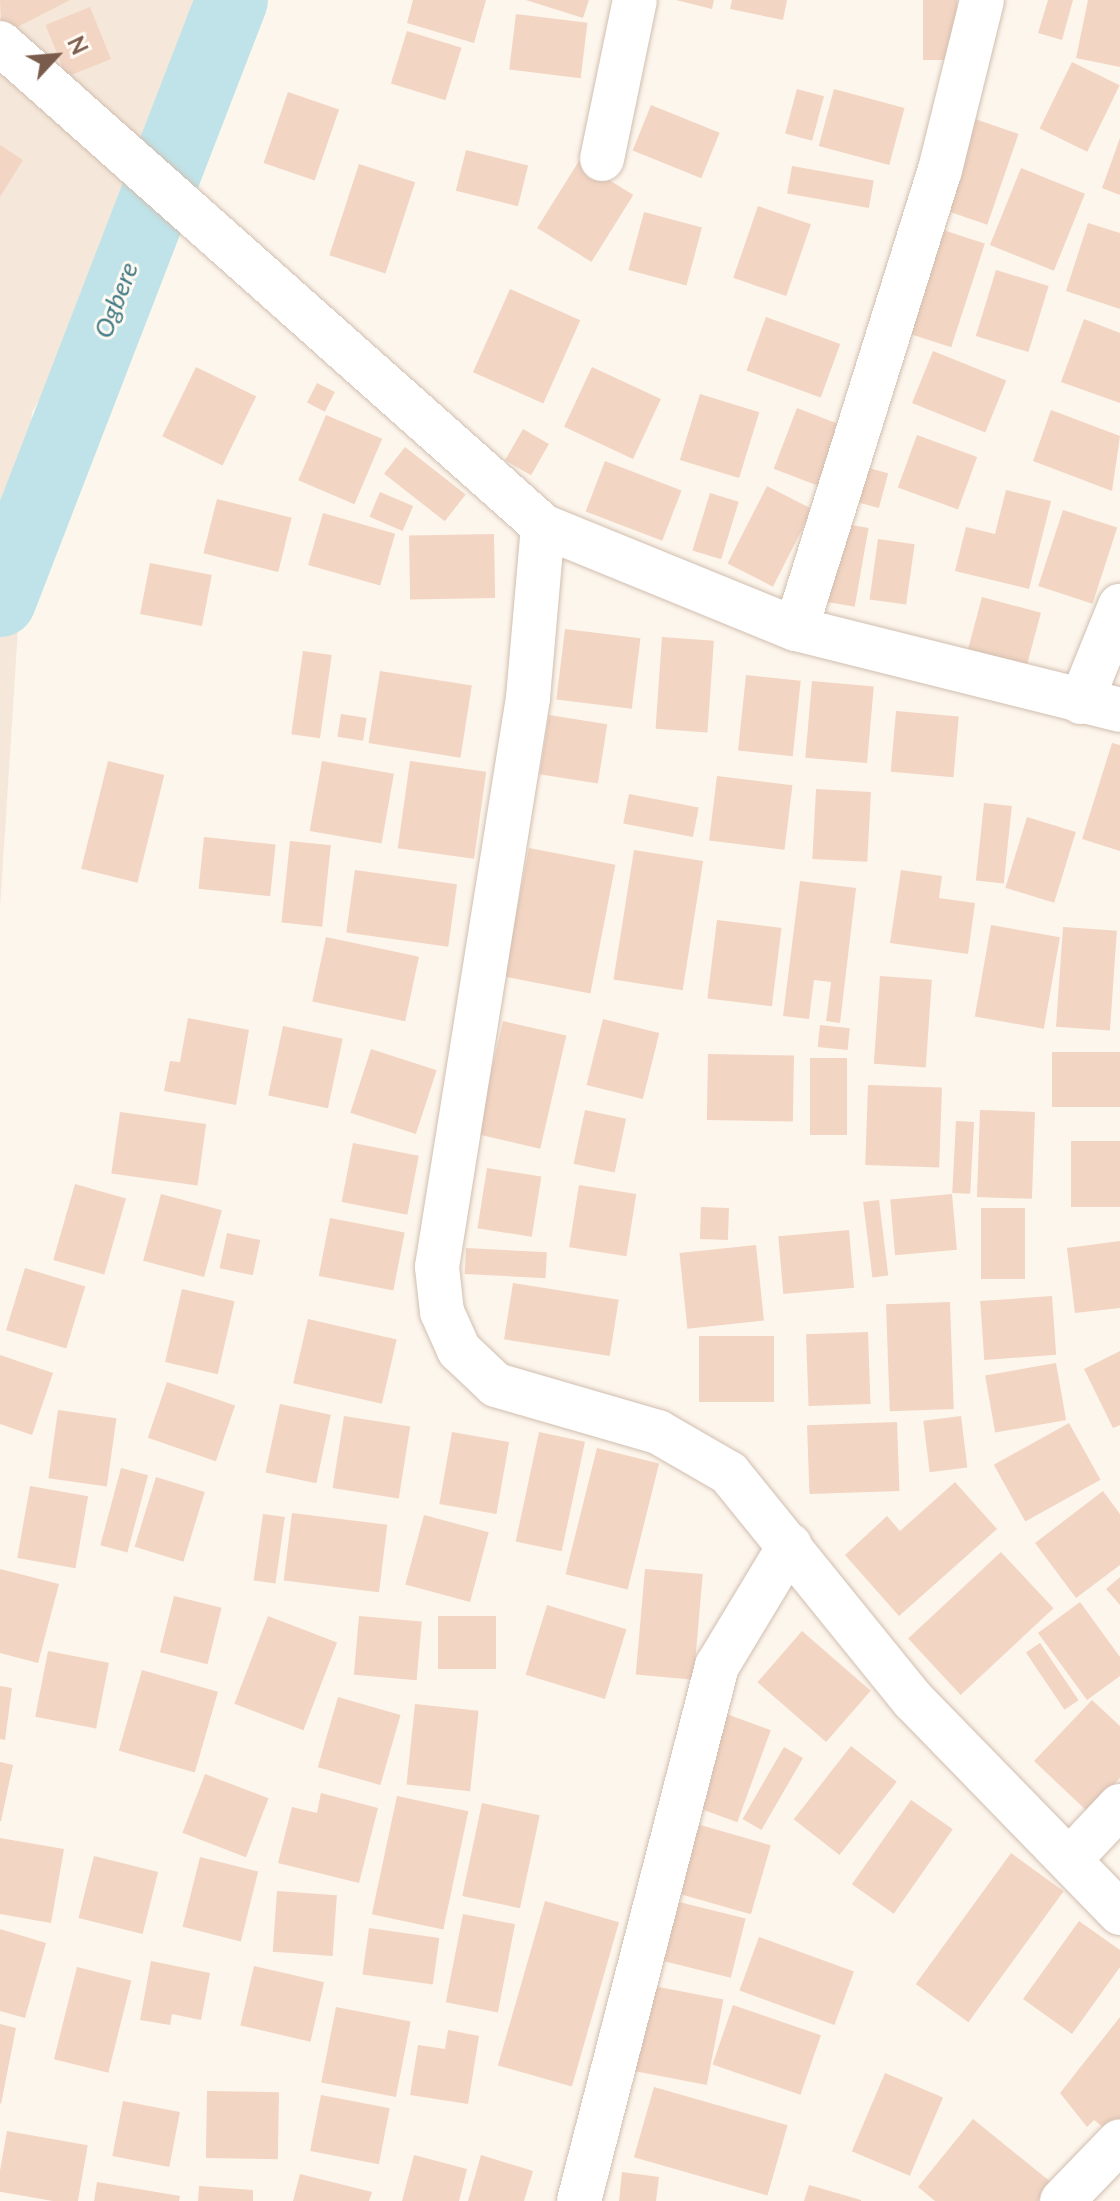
<!DOCTYPE html>
<html>
<head>
<meta charset="utf-8">
<style>
	body { margin:0 }
	#map { position:relative; width:1120px; height:2201px; overflow:hidden; background:#fdf6ec; font-family:Lato,sans-serif }
	div>[style] { position:absolute }
	[style*='--x'] { left:calc(var(--x)*1px); top:calc(var(--y)*1px); width:calc(var(--w)*1px); rotate:calc(var(--a)*1deg) }
	.residential>* { inset:0; background:#f5e8da }
	.river>* { height:72px; margin:-36px; padding:0 36px; transform-origin:36px; border-radius:36px; background:#bfe3e8 }
	.building>* { inset:0; background:#f3d5c3; transform-origin:0 0 }
	.roads { filter:drop-shadow(0 0 2px #d1beb0) drop-shadow(0 0 2px #d1beb0) }
	.minor>* { height:44px; margin:-22px; padding:0 22px; transform-origin:22px; border-radius:22px; background:#fff }
	span { translate:-50% -50%; white-space:nowrap; text-align:center; line-height:1.15; -webkit-text-stroke:6px #fffaf3; paint-order:stroke }
	.water-label { font-size:26px; color:#437c86; font-style:italic }
	.north { position:absolute; left:16px; top:16px; width:80px; height:80px; -webkit-text-stroke:6px #fffaf3; paint-order:stroke; rotate:64deg; font-size:22px; font-weight:700; line-height:32px; text-align:center; color:#7a5c4d }
	.north::after { content:''; display:block; margin:auto; width:28px; height:36px; background:#7a5c4d; clip-path:polygon(50% 0,100% 100%,50% 72%,0 100%) }
</style>
</head>
<body>
<div id="map">
	<div class="residential">
		<div style="clip-path:polygon(0 0,255px 0,244px 67px,32px 412px,0 909px)"></div>
	</div>
	<div class="river">
		<div style="--x:0;--y:601;--w:644;--a:-68.89"></div>
	</div>
	<div class="building">
		<div style="clip-path:polygon(0 0,70px 0,2px 35px)"></div>
		<div style="clip-path:polygon(413px 0,486px 0,474px 43px,407px 23px)"></div>
		<div style="clip-path:polygon(526px 0,589px 0,583px 18px)"></div>
		<div style="clip-path:polygon(676px 0,714px 0,712px 9px)"></div>
		<div style="clip-path:polygon(732px 0,787px 0,783px 20px,730px 9px)"></div>
		<div style="left:923px;top:0;width:34px;height:60px"></div>
		<div style="clip-path:polygon(1048px 0,1073px 0,1062px 40px,1038px 33px)"></div>
		<div style="clip-path:polygon(1088px 0,1120px 0,1120px 67px,1076px 58px)"></div>
		<div style="left:90px;top:7px;width:56px;height:48px;rotate:68deg"></div>
		<div style="left:516px;top:14px;width:72px;height:56px;rotate:7deg"></div>
		<div style="left:407px;top:31px;width:57px;height:55px;rotate:17deg"></div>
		<div style="left:1072px;top:62px;width:53px;height:74px;rotate:26deg"></div>
		<div style="left:797px;top:89px;width:28px;height:46px;rotate:15deg"></div>
		<div style="left:834px;top:89px;width:73px;height:59px;rotate:15deg"></div>
		<div style="left:288px;top:92px;width:54px;height:75px;rotate:19deg"></div>
		<div style="left:651px;top:105px;width:74px;height:49px;rotate:22deg"></div>
		<div style="left:975px;top:119px;width:46px;height:96px;rotate:19deg"></div>
		<div style="clip-path:polygon(1120px 138px,1120px 195px,1102px 188px)"></div>
		<div style="clip-path:polygon(0 145px,23px 160px,0 197px)"></div>
		<div style="left:466px;top:150px;width:64px;height:42px;rotate:14deg"></div>
		<div style="left:579px;top:161px;width:64px;height:79px;rotate:32deg"></div>
		<div style="left:359px;top:164px;width:59px;height:96px;rotate:18deg"></div>
		<div style="left:792px;top:166px;width:83px;height:28px;rotate:10deg"></div>
		<div style="left:1021px;top:168px;width:69px;height:83px;rotate:22deg"></div>
		<div style="left:758px;top:206px;width:56px;height:76px;rotate:19deg"></div>
		<div style="left:644px;top:212px;width:60px;height:60px;rotate:15deg"></div>
		<div style="clip-path:polygon(1088px 223px,1120px 233px,1120px 309px,1066px 291px)"></div>
		<div style="left:943px;top:230px;width:44px;height:109px;rotate:18deg"></div>
		<div style="left:996px;top:270px;width:55px;height:69px;rotate:17deg"></div>
		<div style="left:510px;top:289px;width:77px;height:91px;rotate:24deg"></div>
		<div style="left:766px;top:317px;width:79px;height:57px;rotate:20deg"></div>
		<div style="clip-path:polygon(1084px 319px,1120px 333px,1120px 403px,1061px 382px)"></div>
		<div style="left:933px;top:351px;width:79px;height:56px;rotate:22deg"></div>
		<div style="left:196px;top:367px;width:67px;height:77px;rotate:26deg"></div>
		<div style="left:592px;top:367px;width:76px;height:66px;rotate:25deg"></div>
		<div style="left:317px;top:383px;width:20px;height:22px;rotate:27deg"></div>
		<div style="left:700px;top:394px;width:62px;height:69px;rotate:17deg"></div>
		<div style="left:797px;top:408px;width:48px;height:65px;rotate:21deg"></div>
		<div style="clip-path:polygon(1051px 410px,1120px 436px,1112px 491px,1033px 461px)"></div>
		<div style="left:326px;top:415px;width:61px;height:71px;rotate:23deg"></div>
		<div style="left:523px;top:429px;width:30px;height:36px;rotate:30deg"></div>
		<div style="left:917px;top:435px;width:64px;height:56px;rotate:20deg"></div>
		<div style="left:405px;top:447px;width:77px;height:34px;rotate:38deg"></div>
		<div style="left:605px;top:461px;width:82px;height:54px;rotate:21deg"></div>
		<div style="left:865px;top:467px;width:24px;height:36px;rotate:15deg"></div>
		<div style="left:767px;top:486px;width:51px;height:87px;rotate:27deg"></div>
		<div style="clip-path:polygon(1006px 490px,1051px 501px,1029px 589px,955px 571px,966px 527px,995px 534px)"></div>
		<div style="left:380px;top:492px;width:36px;height:27px;rotate:23deg"></div>
		<div style="left:710px;top:493px;width:30px;height:60px;rotate:17deg"></div>
		<div style="left:217px;top:499px;width:77px;height:56px;rotate:14deg"></div>
		<div style="left:1063px;top:510px;width:57px;height:80px;rotate:18deg"></div>
		<div style="left:323px;top:513px;width:75px;height:54px;rotate:16deg"></div>
		<div style="left:840px;top:523px;width:29px;height:80px;rotate:10deg"></div>
		<div style="left:494px;top:534px;width:64px;height:85px;rotate:89deg"></div>
		<div style="left:878px;top:539px;width:37px;height:61px;rotate:8deg"></div>
		<div style="left:150px;top:563px;width:63px;height:52px;rotate:11deg"></div>
		<div style="left:982px;top:597px;width:61px;height:54px;rotate:15deg"></div>
		<div style="left:565px;top:629px;width:76px;height:71px;rotate:7deg"></div>
		<div style="left:662px;top:637px;width:52px;height:92px;rotate:4deg"></div>
		<div style="left:303px;top:651px;width:29px;height:84px;rotate:8deg"></div>
		<div style="left:380px;top:671px;width:93px;height:73px;rotate:9deg"></div>
		<div style="left:746px;top:675px;width:55px;height:76px;rotate:6deg"></div>
		<div style="left:812px;top:681px;width:62px;height:77px;rotate:5deg"></div>
		<div style="left:896px;top:711px;width:63px;height:61px;rotate:5deg"></div>
		<div style="left:341px;top:714px;width:26px;height:23px;rotate:9deg"></div>
		<div style="left:549px;top:715px;width:59px;height:60px;rotate:9deg"></div>
		<div style="clip-path:polygon(1112px 743px,1120px 745px,1120px 851px,1082px 839px)"></div>
		<div style="left:108px;top:761px;width:58px;height:111px;rotate:14deg"></div>
		<div style="left:322px;top:761px;width:73px;height:71px;rotate:10deg"></div>
		<div style="left:410px;top:761px;width:77px;height:88px;rotate:8deg"></div>
		<div style="left:717px;top:776px;width:76px;height:65px;rotate:7deg"></div>
		<div style="left:816px;top:789px;width:55px;height:70px;rotate:3deg"></div>
		<div style="left:629px;top:794px;width:71px;height:30px;rotate:11deg"></div>
		<div style="left:984px;top:803px;width:28px;height:78px;rotate:6deg"></div>
		<div style="left:1027px;top:817px;width:51px;height:74px;rotate:17deg"></div>
		<div style="left:204px;top:837px;width:72px;height:52px;rotate:6deg"></div>
		<div style="left:290px;top:841px;width:41px;height:82px;rotate:6deg"></div>
		<div style="left:529px;top:848px;width:88px;height:131px;rotate:11deg"></div>
		<div style="left:634px;top:850px;width:70px;height:131px;rotate:9deg"></div>
		<div style="left:355px;top:870px;width:103px;height:63px;rotate:8deg"></div>
		<div style="clip-path:polygon(901px 870px,942px 876px,939px 898px,975px 903px,968px 954px,890px 943px)"></div>
		<div style="clip-path:polygon(800px 881px,856px 888px,840px 1023px,826px 1021px,831px 982px,814px 980px,809px 1019px,783px 1016px)"></div>
		<div style="left:717px;top:920px;width:65px;height:79px;rotate:7deg"></div>
		<div style="left:991px;top:925px;width:70px;height:93px;rotate:10deg"></div>
		<div style="left:1063px;top:927px;width:54px;height:100px;rotate:4deg"></div>
		<div style="left:326px;top:937px;width:95px;height:66px;rotate:12deg"></div>
		<div style="left:880px;top:976px;width:52px;height:88px;rotate:4deg"></div>
		<div style="clip-path:polygon(188px 1018px,249px 1030px,236px 1105px,164px 1091px,170px 1061px,180px 1062px)"></div>
		<div style="left:603px;top:1019px;width:58px;height:68px;rotate:14deg"></div>
		<div style="left:503px;top:1021px;width:65px;height:116px;rotate:13deg"></div>
		<div style="left:820px;top:1025px;width:30px;height:22px;rotate:6deg"></div>
		<div style="left:283px;top:1026px;width:61px;height:71px;rotate:12deg"></div>
		<div style="left:371px;top:1049px;width:69px;height:67px;rotate:18deg"></div>
		<div style="left:1120px;top:1052px;width:55px;height:68px;rotate:90deg"></div>
		<div style="left:708px;top:1054px;width:86px;height:66px;rotate:1deg"></div>
		<div style="left:810px;top:1058px;width:37px;height:77px"></div>
		<div style="left:868px;top:1085px;width:74px;height:80px;rotate:2deg"></div>
		<div style="left:585px;top:1110px;width:42px;height:55px;rotate:12deg"></div>
		<div style="left:980px;top:1110px;width:55px;height:87px;rotate:2deg"></div>
		<div style="left:120px;top:1112px;width:87px;height:62px;rotate:8deg"></div>
		<div style="left:956px;top:1121px;width:18px;height:72px;rotate:3deg"></div>
		<div style="left:1120px;top:1141px;width:66px;height:49px;rotate:90deg"></div>
		<div style="left:353px;top:1143px;width:67px;height:60px;rotate:11deg"></div>
		<div style="left:487px;top:1168px;width:55px;height:61px;rotate:9deg"></div>
		<div style="left:75px;top:1184px;width:53px;height:79px;rotate:16deg"></div>
		<div style="left:579px;top:1185px;width:58px;height:63px;rotate:9deg"></div>
		<div style="left:161px;top:1194px;width:63px;height:69px;rotate:15deg"></div>
		<div style="left:952px;top:1194px;width:56px;height:62px;rotate:85deg"></div>
		<div style="left:879px;top:1200px;width:76px;height:16px;rotate:83deg"></div>
		<div style="left:701px;top:1207px;width:28px;height:32px;rotate:2deg"></div>
		<div style="left:981px;top:1208px;width:44px;height:71px"></div>
		<div style="left:330px;top:1218px;width:76px;height:59px;rotate:11deg"></div>
		<div style="left:849px;top:1230px;width:58px;height:71px;rotate:85deg"></div>
		<div style="left:227px;top:1233px;width:34px;height:36px;rotate:12deg"></div>
		<div style="clip-path:polygon(1120px 1241px,1120px 1308px,1075px 1313px,1067px 1248px)"></div>
		<div style="left:756px;top:1245px;width:76px;height:77px;rotate:84deg"></div>
		<div style="left:466px;top:1248px;width:81px;height:26px;rotate:3deg"></div>
		<div style="left:25px;top:1268px;width:63px;height:65px;rotate:17deg"></div>
		<div style="left:513px;top:1283px;width:107px;height:57px;rotate:9deg"></div>
		<div style="left:182px;top:1289px;width:54px;height:75px;rotate:13deg"></div>
		<div style="left:1052px;top:1296px;width:59px;height:72px;rotate:86deg"></div>
		<div style="left:950px;top:1302px;width:107px;height:64px;rotate:88deg"></div>
		<div style="left:308px;top:1319px;width:91px;height:66px;rotate:13deg"></div>
		<div style="left:868px;top:1332px;width:72px;height:62px;rotate:88deg"></div>
		<div style="left:699px;top:1336px;width:75px;height:66px"></div>
		<div style="clip-path:polygon(1120px 1351px,1120px 1425px,1113px 1428px,1084px 1369px)"></div>
		<div style="clip-path:polygon(0 1355px,53px 1373px,32px 1435px,0 1424px)"></div>
		<div style="left:1056px;top:1363px;width:58px;height:72px;rotate:80deg"></div>
		<div style="left:167px;top:1382px;width:72px;height:59px;rotate:19deg"></div>
		<div style="left:280px;top:1404px;width:52px;height:70px;rotate:12deg"></div>
		<div style="left:58px;top:1410px;width:59px;height:69px;rotate:8deg"></div>
		<div style="left:344px;top:1416px;width:67px;height:73px;rotate:9deg"></div>
		<div style="left:961px;top:1416px;width:52px;height:38px;rotate:83deg"></div>
		<div style="left:897px;top:1422px;width:69px;height:90px;rotate:88deg"></div>
		<div style="left:1069px;top:1423px;width:65px;height:86px;rotate:61deg"></div>
		<div style="left:452px;top:1432px;width:58px;height:73px;rotate:10deg"></div>
		<div style="left:539px;top:1432px;width:47px;height:112px;rotate:12deg"></div>
		<div style="left:597px;top:1448px;width:64px;height:130px;rotate:14deg"></div>
		<div style="left:121px;top:1468px;width:28px;height:80px;rotate:15deg"></div>
		<div style="left:156px;top:1477px;width:51px;height:73px;rotate:17deg"></div>
		<div style="clip-path:polygon(955px 1482px,997px 1529px,899px 1616px,845px 1555px,887px 1516px,900px 1531px)"></div>
		<div style="left:30px;top:1486px;width:59px;height:73px;rotate:10deg"></div>
		<div style="clip-path:polygon(1103px 1491px,1120px 1514px,1120px 1565px,1076px 1598px,1035px 1543px)"></div>
		<div style="left:292px;top:1513px;width:96px;height:68px;rotate:7deg"></div>
		<div style="left:263px;top:1514px;width:22px;height:67px;rotate:8deg"></div>
		<div style="left:424px;top:1515px;width:67px;height:72px;rotate:15deg"></div>
		<div style="left:1001px;top:1552px;width:77px;height:127px;rotate:47deg"></div>
		<div style="clip-path:polygon(0 1569px,59px 1584px,38px 1663px,0 1653px)"></div>
		<div style="left:645px;top:1569px;width:58px;height:106px;rotate:5deg"></div>
		<div style="clip-path:polygon(1120px 1577px,1120px 1605px,1106px 1589px)"></div>
		<div style="left:174px;top:1596px;width:49px;height:58px;rotate:14deg"></div>
		<div style="clip-path:polygon(1080px 1602px,1120px 1657px,1120px 1676px,1087px 1700px,1038px 1633px)"></div>
		<div style="left:547px;top:1605px;width:83px;height:73px;rotate:17deg"></div>
		<div style="left:268px;top:1616px;width:74px;height:94px;rotate:21deg"></div>
		<div style="left:359px;top:1616px;width:63px;height:59px;rotate:5deg"></div>
		<div style="left:438px;top:1616px;width:58px;height:53px"></div>
		<div style="left:802px;top:1631px;width:91px;height:68px;rotate:41deg"></div>
		<div style="left:1040px;top:1643px;width:69px;height:17px;rotate:56deg"></div>
		<div style="left:48px;top:1651px;width:62px;height:67px;rotate:11deg"></div>
		<div style="left:142px;top:1670px;width:79px;height:84px;rotate:16deg"></div>
		<div style="clip-path:polygon(0 1686px,12px 1688px,5px 1740px,0 1739px)"></div>
		<div style="left:338px;top:1697px;width:65px;height:73px;rotate:16deg"></div>
		<div style="clip-path:polygon(1092px 1700px,1120px 1726px,1120px 1778px,1088px 1812px,1034px 1761px)"></div>
		<div style="left:415px;top:1704px;width:64px;height:81px;rotate:6deg"></div>
		<div style="left:721px;top:1712px;width:53px;height:98px;rotate:20deg"></div>
		<div style="left:851px;top:1746px;width:58px;height:93px;rotate:38deg"></div>
		<div style="left:784px;top:1747px;width:22px;height:83px;rotate:30deg"></div>
		<div style="clip-path:polygon(0 1762px,13px 1765px,1px 1821px,0 1821px)"></div>
		<div style="left:205px;top:1774px;width:68px;height:63px;rotate:21deg"></div>
		<div style="clip-path:polygon(321px 1793px,378px 1808px,359px 1883px,278px 1863px,292px 1807px,317px 1813px)"></div>
		<div style="left:397px;top:1796px;width:73px;height:121px;rotate:12deg"></div>
		<div style="left:911px;top:1800px;width:51px;height:103px;rotate:35deg"></div>
		<div style="left:482px;top:1803px;width:59px;height:95px;rotate:12deg"></div>
		<div style="left:690px;top:1822px;width:84px;height:72px;rotate:16deg"></div>
		<div style="clip-path:polygon(0 1838px,64px 1849px,51px 1923px,0 1914px)"></div>
		<div style="left:1011px;top:1853px;width:65px;height:162px;rotate:36deg"></div>
		<div style="left:94px;top:1856px;width:66px;height:64px;rotate:14deg"></div>
		<div style="left:200px;top:1857px;width:60px;height:72px;rotate:14deg"></div>
		<div style="left:277px;top:1891px;width:60px;height:61px;rotate:4deg"></div>
		<div style="left:667px;top:1899px;width:81px;height:61px;rotate:14deg"></div>
		<div style="left:545px;top:1901px;width:77px;height:171px;rotate:16deg"></div>
		<div style="left:463px;top:1914px;width:53px;height:90px;rotate:11deg"></div>
		<div style="clip-path:polygon(1079px 1921px,1120px 1950px,1120px 1967px,1072px 2034px,1023px 1999px)"></div>
		<div style="left:369px;top:1928px;width:71px;height:47px;rotate:8deg"></div>
		<div style="clip-path:polygon(0 1929px,46px 1943px,25px 2018px,0 2011px)"></div>
		<div style="left:759px;top:1937px;width:101px;height:57px;rotate:20deg"></div>
		<div style="clip-path:polygon(151px 1961px,210px 1973px,201px 2020px,172px 2014px,170px 2025px,140px 2020px)"></div>
		<div style="left:254px;top:1966px;width:72px;height:61px;rotate:13deg"></div>
		<div style="left:77px;top:1967px;width:56px;height:95px;rotate:14deg"></div>
		<div style="left:638px;top:1983px;width:87px;height:87px;rotate:11deg"></div>
		<div style="left:733px;top:2005px;width:93px;height:63px;rotate:19deg"></div>
		<div style="left:336px;top:2007px;width:76px;height:77px;rotate:11deg"></div>
		<div style="clip-path:polygon(1120px 2017px,1120px 2124px,1112px 2134px,1094px 2120px,1087px 2127px,1060px 2093px)"></div>
		<div style="clip-path:polygon(0 2024px,16px 2028px,1px 2104px,0 2103px)"></div>
		<div style="clip-path:polygon(448px 2030px,479px 2036px,468px 2104px,410px 2095px,418px 2045px,445px 2049px)"></div>
		<div style="left:885px;top:2073px;width:63px;height:85px;rotate:23deg"></div>
		<div style="left:654px;top:2087px;width:139px;height:73px;rotate:16deg"></div>
		<div style="left:207px;top:2091px;width:72px;height:67px;rotate:1deg"></div>
		<div style="left:321px;top:2095px;width:70px;height:57px;rotate:11deg"></div>
		<div style="left:123px;top:2101px;width:58px;height:56px;rotate:11deg"></div>
		<div style="clip-path:polygon(973px 2119px,1052px 2183px,1038px 2201px,935px 2201px,918px 2187px)"></div>
		<div style="left:7px;top:2131px;width:82px;height:61px;rotate:10deg"></div>
		<div style="clip-path:polygon(414px 2155px,467px 2169px,459px 2201px,402px 2201px)"></div>
		<div style="clip-path:polygon(481px 2155px,533px 2171px,524px 2201px,468px 2201px)"></div>
		<div style="clip-path:polygon(622px 2172px,659px 2177px,656px 2201px,619px 2201px)"></div>
		<div style="clip-path:polygon(300px 2174px,372px 2192px,369px 2201px,293px 2201px)"></div>
		<div style="clip-path:polygon(97px 2182px,180px 2196px,179px 2201px,94px 2201px)"></div>
		<div style="clip-path:polygon(809px 2185px,861px 2200px,861px 2201px,804px 2201px)"></div>
		<div style="clip-path:polygon(199px 2186px,253px 2190px,253px 2201px,198px 2201px)"></div>
	</div>
	<div class="roads">
		<div class="minor">
			<div style="--x:0;--y:43;--w:727;--a:41.65"></div>
			<div style="--x:543;--y:526;--w:273;--a:22.2"></div>
			<div style="--x:796;--y:629;--w:334;--a:14"></div>
			<div style="--x:602;--y:159;--w:162;--a:-78.3"></div>
			<div style="--x:543;--y:526;--w:173;--a:95"></div>
			<div style="--x:528;--y:698;--w:576;--a:99.09"></div>
			<div style="--x:437;--y:1267;--w:45;--a:83.7"></div>
			<div style="--x:442;--y:1312;--w:42;--a:65.9"></div>
			<div style="--x:459;--y:1350;--w:51;--a:43.4"></div>
			<div style="--x:496;--y:1385;--w:169;--a:16.2"></div>
			<div style="--x:658;--y:1432;--w:82;--a:30"></div>
			<div style="--x:729;--y:1473;--w:292;--a:51"></div>
			<div style="--x:913;--y:1700;--w:297;--a:45.8"></div>
			<div style="--x:796;--y:629;--w:481;--a:-72.6"></div>
			<div style="--x:940;--y:170;--w:175;--a:-76.1"></div>
			<div style="--x:1081;--y:702;--w:104;--a:-67.9"></div>
			<div style="--x:1070;--y:1859;--w:73;--a:-46.7"></div>
			<div style="--x:579;--y:2201;--w:553;--a:-75.54"></div>
			<div style="--x:717;--y:1666;--w:141;--a:-58.9"></div>
			<div style="--x:1062;--y:2201;--w:83;--a:-46"></div>
		</div>
	</div>
	<div class="water-label">
		<span style="left:116px;top:300px;rotate:-69deg">Ogbere</span>
	</div>
	<div class="north">N</div>
</div>
</body>
</html>
